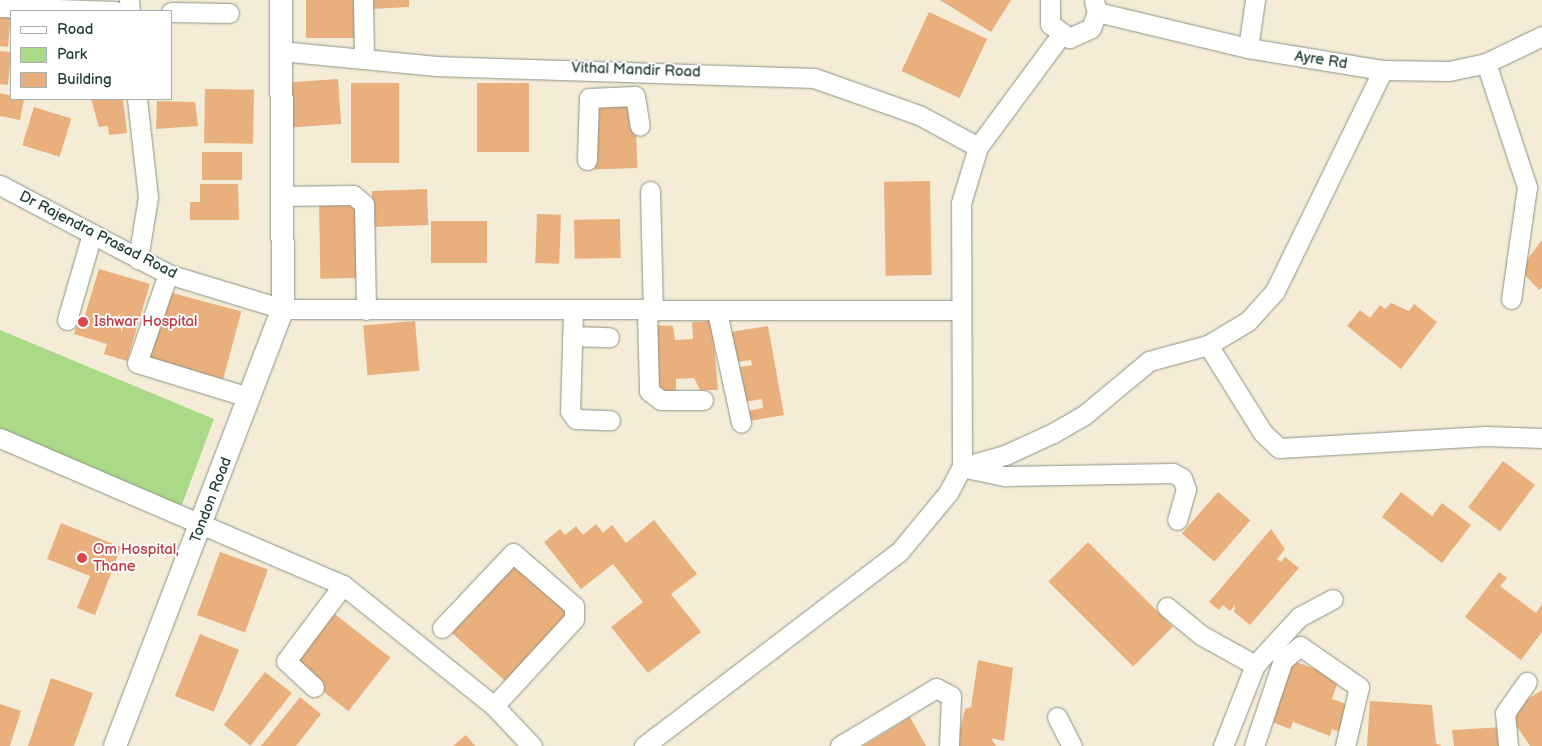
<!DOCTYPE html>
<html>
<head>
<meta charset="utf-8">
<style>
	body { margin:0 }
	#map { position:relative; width:1542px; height:746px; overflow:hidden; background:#f4ecd7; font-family:"Balsamiq Sans",sans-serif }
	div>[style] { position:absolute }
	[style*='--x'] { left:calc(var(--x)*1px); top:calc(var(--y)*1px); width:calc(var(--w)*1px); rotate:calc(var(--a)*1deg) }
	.green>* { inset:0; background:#aada88 }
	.building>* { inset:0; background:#e9b07d; transform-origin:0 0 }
	.roads { filter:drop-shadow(0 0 1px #8a9486) drop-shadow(0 0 1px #8a9486) }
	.minor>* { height:19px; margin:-9.5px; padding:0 9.5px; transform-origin:9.5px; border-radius:9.5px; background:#fff }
	.tertiary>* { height:22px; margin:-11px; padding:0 11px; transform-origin:11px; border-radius:11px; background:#fff }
	.dots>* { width:14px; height:14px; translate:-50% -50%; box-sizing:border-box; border:2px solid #fff; border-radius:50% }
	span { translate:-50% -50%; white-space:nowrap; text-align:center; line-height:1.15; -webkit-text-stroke:4px #fff; paint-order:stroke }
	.street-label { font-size:15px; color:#1f3d34 }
	.health-label { font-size:15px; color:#be3a42 }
	.left { translate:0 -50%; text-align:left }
	.legend { position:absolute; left:10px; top:10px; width:162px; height:90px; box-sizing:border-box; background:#fff; border:1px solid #a5b1ae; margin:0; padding:6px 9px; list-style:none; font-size:15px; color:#1f3d34 }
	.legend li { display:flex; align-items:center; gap:10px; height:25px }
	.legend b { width:25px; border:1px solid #a5b1ae }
</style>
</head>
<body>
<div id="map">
	<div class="green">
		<div style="clip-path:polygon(0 330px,214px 419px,180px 510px,0 433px)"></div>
	</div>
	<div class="building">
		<div style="left:306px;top:0;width:50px;height:38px"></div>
		<div style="clip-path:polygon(368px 0,409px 0,409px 7px,369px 9px)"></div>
		<div style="clip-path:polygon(940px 0,1011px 0,991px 32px)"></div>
		<div style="left:929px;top:12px;width:64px;height:65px;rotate:25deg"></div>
		<div style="left:0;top:13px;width:11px;height:33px;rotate:5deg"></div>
		<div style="left:0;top:51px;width:11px;height:33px;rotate:5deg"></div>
		<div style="left:338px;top:79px;width:45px;height:54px;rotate:86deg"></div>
		<div style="left:351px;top:83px;width:48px;height:80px"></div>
		<div style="left:477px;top:83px;width:52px;height:69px"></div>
		<div style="left:205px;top:89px;width:49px;height:54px;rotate:1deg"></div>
		<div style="clip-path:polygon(0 93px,24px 99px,20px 120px,0 116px)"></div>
		<div style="clip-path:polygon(91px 99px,123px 99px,127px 133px,109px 135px,108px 126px,99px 127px)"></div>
		<div style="left:635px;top:99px;width:69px;height:43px;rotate:88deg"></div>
		<div style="clip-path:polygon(157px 101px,195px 102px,198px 126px,156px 129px)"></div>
		<div style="left:34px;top:107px;width:39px;height:40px;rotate:17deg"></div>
		<div style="left:202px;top:152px;width:40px;height:28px"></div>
		<div style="left:930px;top:181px;width:94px;height:46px;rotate:89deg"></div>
		<div style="clip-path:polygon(200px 184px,238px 184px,239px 220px,190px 220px,190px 202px,200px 202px)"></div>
		<div style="left:427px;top:189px;width:36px;height:55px;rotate:88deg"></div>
		<div style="left:357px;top:200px;width:78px;height:38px;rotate:89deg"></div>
		<div style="left:537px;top:214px;width:24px;height:49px;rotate:2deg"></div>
		<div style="left:620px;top:219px;width:39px;height:46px;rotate:89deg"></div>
		<div style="left:431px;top:221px;width:56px;height:42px"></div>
		<div style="clip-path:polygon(1542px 240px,1542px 287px,1539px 290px,1520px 269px)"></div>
		<div style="clip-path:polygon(99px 269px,150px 284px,127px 361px,104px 354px,107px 344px,74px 334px,79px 317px,84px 318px)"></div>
		<div style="left:165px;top:291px;width:79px;height:75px;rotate:15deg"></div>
		<div style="clip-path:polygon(1391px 303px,1409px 311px,1414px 304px,1437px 322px,1401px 369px,1347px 326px,1360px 310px,1370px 318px,1380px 305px,1385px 309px)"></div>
		<div style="left:415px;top:321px;width:50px;height:52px;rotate:85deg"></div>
		<div style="clip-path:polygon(712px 321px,718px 390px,700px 390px,694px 378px,676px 379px,676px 392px,655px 392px,653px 325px,673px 326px,675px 340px,693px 339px,692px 322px)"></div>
		<div style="clip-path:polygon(768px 326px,784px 415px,749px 421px,747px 411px,763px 408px,762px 399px,739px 403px,738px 395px,745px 394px,740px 367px,752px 365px,751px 360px,731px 363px,730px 332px)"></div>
		<div style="left:1503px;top:461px;width:40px;height:58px;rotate:37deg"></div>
		<div style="left:1218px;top:492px;width:43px;height:55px;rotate:41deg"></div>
		<div style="clip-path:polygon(1401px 492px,1432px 516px,1442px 503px,1471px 525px,1442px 563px,1382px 517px)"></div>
		<div style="clip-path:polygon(654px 520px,697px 574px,671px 594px,701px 632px,648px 673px,611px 627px,643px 602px,613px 564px,581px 589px,544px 542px,560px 529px,565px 535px,576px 526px,583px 535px,596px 524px,603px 533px,612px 525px,626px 543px)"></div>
		<div style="clip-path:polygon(61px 523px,121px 547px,95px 615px,77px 608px,90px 576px,47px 559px)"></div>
		<div style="clip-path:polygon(1271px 529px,1285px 549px,1277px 559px,1281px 562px,1285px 557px,1299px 568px,1250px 625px,1234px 612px,1235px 605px,1230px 611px,1223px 605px,1219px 610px,1209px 602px)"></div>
		<div style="left:1088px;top:542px;width:120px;height:56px;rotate:45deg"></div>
		<div style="left:220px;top:552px;width:51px;height:67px;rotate:20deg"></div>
		<div style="left:515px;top:558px;width:78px;height:98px;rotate:42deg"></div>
		<div style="clip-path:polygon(1499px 572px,1507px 578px,1500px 586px,1536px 613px,1542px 604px,1542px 632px,1521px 660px,1465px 617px)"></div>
		<div style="left:332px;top:612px;width:74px;height:68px;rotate:38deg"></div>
		<div style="left:200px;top:634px;width:42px;height:67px;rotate:22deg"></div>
		<div style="clip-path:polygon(1286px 658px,1339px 678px,1332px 699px,1352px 706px,1343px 733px,1332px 729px,1330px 736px,1293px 722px,1290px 729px,1264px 719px)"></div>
		<div style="clip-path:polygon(978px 660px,1013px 668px,1004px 741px,991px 738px,996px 746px,956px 746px,965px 709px,971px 707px)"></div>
		<div style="left:265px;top:672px;width:34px;height:67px;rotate:38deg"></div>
		<div style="clip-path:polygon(51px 678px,93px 693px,74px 746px,28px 746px)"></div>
		<div style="clip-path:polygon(1542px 690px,1542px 746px,1530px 746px,1507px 712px)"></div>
		<div style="clip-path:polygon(300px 697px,321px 714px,296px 746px,261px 746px)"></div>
		<div style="clip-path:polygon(1370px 701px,1432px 705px,1436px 743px,1442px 746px,1367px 746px)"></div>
		<div style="clip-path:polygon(0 704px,21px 711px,10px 746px,0 746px)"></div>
		<div style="clip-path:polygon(910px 717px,926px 746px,863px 746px)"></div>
		<div style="clip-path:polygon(1503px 727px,1504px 746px,1454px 746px,1452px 730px)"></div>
		<div style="clip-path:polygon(466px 735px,475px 746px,453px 746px)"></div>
	</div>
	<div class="roads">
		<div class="minor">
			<div style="--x:129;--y:0;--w:11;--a:85"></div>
			<div style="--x:363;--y:0;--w:59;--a:89"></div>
			<div style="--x:1050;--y:0;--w:24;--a:90"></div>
			<div style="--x:1050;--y:24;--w:24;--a:36"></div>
			<div style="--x:1069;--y:38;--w:24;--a:-24"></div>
			<div style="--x:1091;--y:28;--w:17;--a:-69"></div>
			<div style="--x:1097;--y:12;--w:11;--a:-105"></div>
			<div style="--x:0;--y:7;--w:115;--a:2"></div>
			<div style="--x:171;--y:12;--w:58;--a:1"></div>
			<div style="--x:1097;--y:12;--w:155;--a:13.4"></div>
			<div style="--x:1248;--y:48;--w:137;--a:9.3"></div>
			<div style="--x:1383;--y:70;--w:66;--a:0.9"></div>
			<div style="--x:1449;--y:71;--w:38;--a:-12"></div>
			<div style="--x:1486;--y:63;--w:62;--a:-25.7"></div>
			<div style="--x:1248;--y:48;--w:49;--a:-81.7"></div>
			<div style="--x:280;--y:51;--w:157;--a:5.5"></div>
			<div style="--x:436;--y:66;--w:378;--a:1.8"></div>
			<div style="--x:814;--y:78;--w:111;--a:19.4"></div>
			<div style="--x:919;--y:115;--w:67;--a:28.5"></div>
			<div style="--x:1486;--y:63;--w:131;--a:71.7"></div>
			<div style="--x:1527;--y:187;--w:113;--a:98.1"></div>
			<div style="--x:137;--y:99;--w:99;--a:83.6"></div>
			<div style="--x:148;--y:197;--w:63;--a:99.2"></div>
			<div style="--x:587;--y:160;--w:62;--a:-88.2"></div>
			<div style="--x:589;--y:98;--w:46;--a:-2.5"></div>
			<div style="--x:635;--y:96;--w:30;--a:81"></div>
			<div style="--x:0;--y:185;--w:190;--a:27.9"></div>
			<div style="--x:168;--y:274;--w:120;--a:16.9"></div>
			<div style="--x:283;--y:309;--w:676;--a:0.08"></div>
			<div style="--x:650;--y:191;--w:121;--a:88.6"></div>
			<div style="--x:280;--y:196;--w:73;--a:-0.8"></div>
			<div style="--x:353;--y:195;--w:14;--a:39"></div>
			<div style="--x:364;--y:204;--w:106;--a:88.9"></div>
			<div style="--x:168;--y:274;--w:94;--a:109.2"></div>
			<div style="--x:137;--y:363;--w:116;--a:17"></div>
			<div style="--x:573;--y:312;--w:99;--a:91.7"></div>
			<div style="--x:570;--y:411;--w:10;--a:53"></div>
			<div style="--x:576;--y:419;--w:34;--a:2"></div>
			<div style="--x:647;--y:312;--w:79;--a:88.5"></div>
			<div style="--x:649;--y:391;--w:15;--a:37"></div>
			<div style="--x:661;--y:400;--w:42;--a:0"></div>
			<div style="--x:717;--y:312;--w:113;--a:77.7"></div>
			<div style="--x:67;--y:320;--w:90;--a:-73.8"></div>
			<div style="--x:572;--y:336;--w:37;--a:2"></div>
			<div style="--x:1208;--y:345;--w:104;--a:58"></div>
			<div style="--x:1263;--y:433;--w:22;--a:43"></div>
			<div style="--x:1279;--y:448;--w:207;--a:-3.3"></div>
			<div style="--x:1486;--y:436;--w:56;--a:2"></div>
			<div style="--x:0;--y:438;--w:373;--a:23.2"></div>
			<div style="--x:343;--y:585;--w:193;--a:38.7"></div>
			<div style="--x:494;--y:706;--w:55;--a:46.5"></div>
			<div style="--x:962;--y:467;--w:45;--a:-15.6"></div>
			<div style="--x:1005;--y:455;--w:53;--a:-24.6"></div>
			<div style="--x:1053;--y:433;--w:34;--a:-30"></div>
			<div style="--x:1083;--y:416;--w:86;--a:-39.8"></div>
			<div style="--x:1149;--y:361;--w:61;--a:-15.2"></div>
			<div style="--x:1208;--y:345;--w:47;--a:-31"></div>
			<div style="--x:1248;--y:321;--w:40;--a:-48"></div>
			<div style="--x:1275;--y:291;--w:246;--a:-64"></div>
			<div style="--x:966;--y:468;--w:40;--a:12"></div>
			<div style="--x:1005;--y:476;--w:168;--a:-1"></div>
			<div style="--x:1173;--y:473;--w:10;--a:29"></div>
			<div style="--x:1182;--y:478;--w:12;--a:70"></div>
			<div style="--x:1186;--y:489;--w:32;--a:106"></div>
			<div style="--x:1167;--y:607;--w:44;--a:39.5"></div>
			<div style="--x:1201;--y:635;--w:62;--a:29.1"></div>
			<div style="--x:442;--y:628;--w:103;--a:-46.6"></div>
			<div style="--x:513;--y:553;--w:81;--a:41"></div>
			<div style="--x:574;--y:606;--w:13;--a:90"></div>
			<div style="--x:574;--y:619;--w:118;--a:132.6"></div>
			<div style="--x:314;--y:687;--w:38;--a:-137"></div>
			<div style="--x:286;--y:661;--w:95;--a:-53.1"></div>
			<div style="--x:1057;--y:717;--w:33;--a:63"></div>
			<div style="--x:644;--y:746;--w:320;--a:-37.3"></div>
			<div style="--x:899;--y:552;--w:77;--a:-50.3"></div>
			<div style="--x:948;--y:493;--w:30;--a:-62"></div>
			<div style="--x:962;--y:467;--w:264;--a:-90.2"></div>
			<div style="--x:961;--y:203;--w:59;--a:-73.1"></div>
			<div style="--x:978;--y:147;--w:139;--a:-53.5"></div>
			<div style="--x:840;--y:746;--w:112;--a:-31.1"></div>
			<div style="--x:936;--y:688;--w:17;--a:28"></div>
			<div style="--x:951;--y:696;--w:50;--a:92.3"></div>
			<div style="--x:1223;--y:746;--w:87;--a:-68.4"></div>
			<div style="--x:1255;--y:665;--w:65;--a:-47.5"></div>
			<div style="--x:1299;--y:617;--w:38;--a:-28"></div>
			<div style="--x:1254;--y:746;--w:91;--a:-71.4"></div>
			<div style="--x:1283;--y:660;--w:22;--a:-39"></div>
			<div style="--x:1300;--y:646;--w:72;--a:34.8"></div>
			<div style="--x:1359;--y:687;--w:61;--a:103.3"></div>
			<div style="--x:1508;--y:746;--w:33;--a:-95"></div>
			<div style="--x:1505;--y:713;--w:38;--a:-55"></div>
		</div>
		<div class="tertiary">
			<div style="--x:115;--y:746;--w:468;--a:-69"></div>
			<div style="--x:283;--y:309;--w:309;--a:-90.4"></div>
		</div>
	</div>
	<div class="dots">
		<div style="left:83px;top:322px;background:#e0444e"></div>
		<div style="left:82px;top:558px;background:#e0444e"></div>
	</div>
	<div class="street-label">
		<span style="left:1321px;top:60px;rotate:9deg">Ayre Rd</span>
		<span style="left:636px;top:70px;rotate:2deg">Vithal Mandir Road</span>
		<span style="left:98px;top:235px;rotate:27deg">Dr Rajendra Prasad Road</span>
		<span style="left:211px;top:500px;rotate:-69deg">Tondon Road</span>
	</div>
	<div class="health-label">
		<span class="left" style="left:94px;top:322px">Ishwar Hospital</span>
		<span class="left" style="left:93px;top:558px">Om Hospital,<br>Thane</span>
	</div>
	<ul class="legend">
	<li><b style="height:6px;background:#fff"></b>Road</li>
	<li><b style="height:14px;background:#aada88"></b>Park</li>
	<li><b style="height:14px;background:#e9b07d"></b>Building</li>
	</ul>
</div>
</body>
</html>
